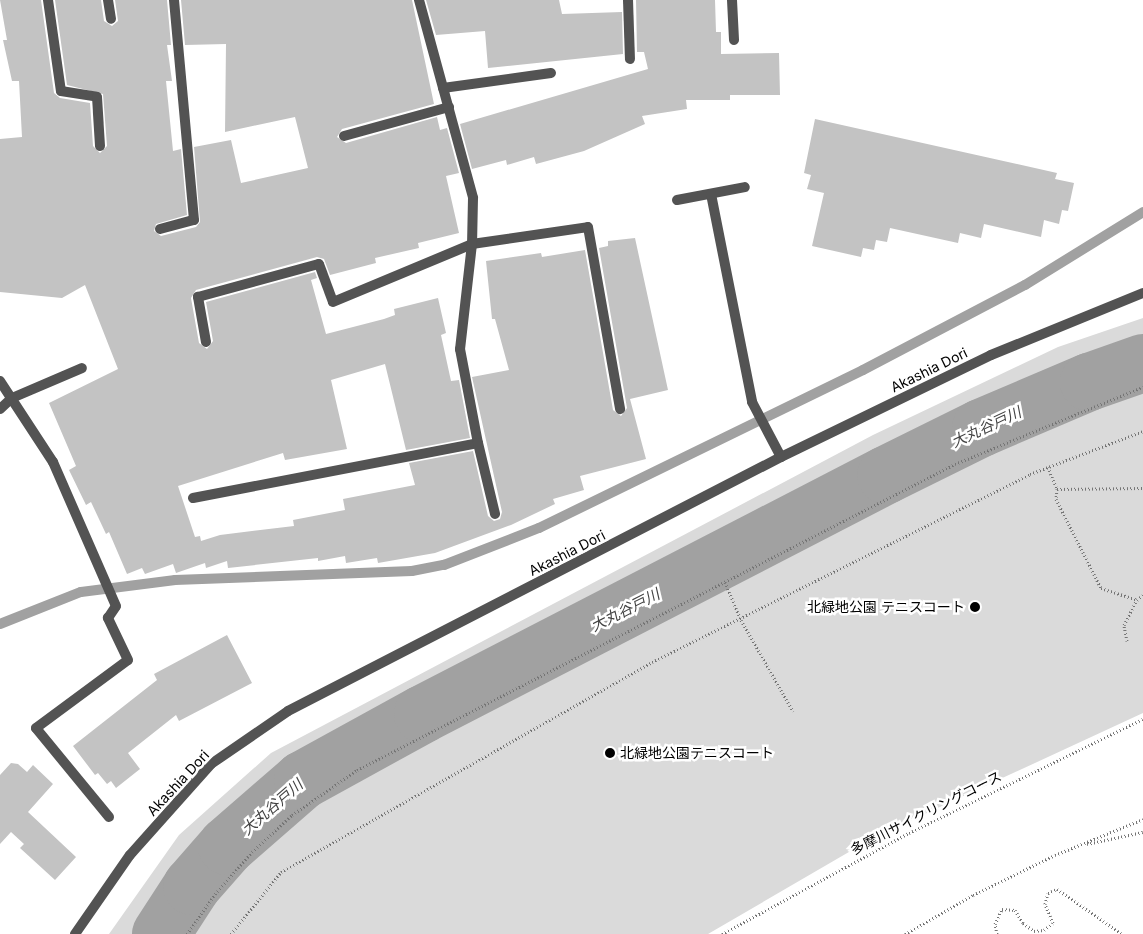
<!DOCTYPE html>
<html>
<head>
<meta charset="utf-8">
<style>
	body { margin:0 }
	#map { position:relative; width:1143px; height:934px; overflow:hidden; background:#fff; font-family:Inter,"Noto Sans JP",sans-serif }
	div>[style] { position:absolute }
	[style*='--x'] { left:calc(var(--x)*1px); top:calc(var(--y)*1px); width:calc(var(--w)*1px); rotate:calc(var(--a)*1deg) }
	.green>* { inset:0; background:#dadada }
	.stream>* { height:10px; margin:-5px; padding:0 5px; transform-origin:5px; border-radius:5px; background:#a1a1a1 }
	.river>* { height:58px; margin:-29px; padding:0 29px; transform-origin:29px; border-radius:29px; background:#a1a1a1 }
	.building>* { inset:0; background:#c3c3c3 }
	.path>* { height:3px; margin-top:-1.5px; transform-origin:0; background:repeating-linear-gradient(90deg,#757575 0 1px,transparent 0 3.5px) }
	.service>* { height:10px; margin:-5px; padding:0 5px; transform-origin:5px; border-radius:5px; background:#535353 }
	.minor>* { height:10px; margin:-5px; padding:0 5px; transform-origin:5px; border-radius:5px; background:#535353 }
	.tertiary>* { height:10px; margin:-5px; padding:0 5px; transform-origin:5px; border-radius:5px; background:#535353 }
	.dots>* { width:14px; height:14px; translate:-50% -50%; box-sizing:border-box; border:2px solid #fff; border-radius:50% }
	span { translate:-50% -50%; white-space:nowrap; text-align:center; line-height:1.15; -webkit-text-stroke:5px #fff; paint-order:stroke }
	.street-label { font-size:14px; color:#000 }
	.poi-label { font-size:14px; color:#000 }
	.right { translate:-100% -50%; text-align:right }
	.left { translate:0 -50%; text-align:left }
	.water-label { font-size:15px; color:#424242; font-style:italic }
</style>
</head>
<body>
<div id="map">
	<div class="green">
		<div style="clip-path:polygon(1143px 318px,1143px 713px,873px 838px,708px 934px,109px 934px,179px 835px,271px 753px,873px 435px,1058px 347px)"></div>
	</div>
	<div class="stream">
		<div style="--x:0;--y:624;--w:87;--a:-21.6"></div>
		<div style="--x:81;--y:592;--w:95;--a:-7.3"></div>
		<div style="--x:175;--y:580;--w:237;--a:-2.2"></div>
		<div style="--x:412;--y:571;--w:33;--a:-11"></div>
		<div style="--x:444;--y:565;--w:102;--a:-21.3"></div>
		<div style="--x:539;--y:528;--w:360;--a:-26"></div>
		<div style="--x:863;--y:370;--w:183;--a:-27.7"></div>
		<div style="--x:1025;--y:285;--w:139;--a:-31.7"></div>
	</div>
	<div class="river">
		<div style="--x:161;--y:934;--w:57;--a:-57.1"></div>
		<div style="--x:192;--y:886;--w:53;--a:-48.8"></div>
		<div style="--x:227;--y:846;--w:101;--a:-41"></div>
		<div style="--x:303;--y:780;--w:137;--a:-28.8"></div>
		<div style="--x:423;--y:714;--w:521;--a:-27.3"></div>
		<div style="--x:886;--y:475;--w:106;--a:-26.3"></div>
		<div style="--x:981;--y:428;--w:117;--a:-23.1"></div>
		<div style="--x:1089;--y:382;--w:57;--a:-19.4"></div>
	</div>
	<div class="building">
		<div style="clip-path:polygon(0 0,41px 0,54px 93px,60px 98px,90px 103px,93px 146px,100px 153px,107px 146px,103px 94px,67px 85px,55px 0,101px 0,104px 21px,112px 26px,118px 21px,115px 0,167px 0,171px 45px,167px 45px,172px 81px,166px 81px,173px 151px,181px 149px,187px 215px,156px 224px,154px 231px,161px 236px,196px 227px,200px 222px,194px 147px,231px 140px,241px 183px,308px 168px,295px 117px,225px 132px,226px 44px,185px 45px,181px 0,412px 0,434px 104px,342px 129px,337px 137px,346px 143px,437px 117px,440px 130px,447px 128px,459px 173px,446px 176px,459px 233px,418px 243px,419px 248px,375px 258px,376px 263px,330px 275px,324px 259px,317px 257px,196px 290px,191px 298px,199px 343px,207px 349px,213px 341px,206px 302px,315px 272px,317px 278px,311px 280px,326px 334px,384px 319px,395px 315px,394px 309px,438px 298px,446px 333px,441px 335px,451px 381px,459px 380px,470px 438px,406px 450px,385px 364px,331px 380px,347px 449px,285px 460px,283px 453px,178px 486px,195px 537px,200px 536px,201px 541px,220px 535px,294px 526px,293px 520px,345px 510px,343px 499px,415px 485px,409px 463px,473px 451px,488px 516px,494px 521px,500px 519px,502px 512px,472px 377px,509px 370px,495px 319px,492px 319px,486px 261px,541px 253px,542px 257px,585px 250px,613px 410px,621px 416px,627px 408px,599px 248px,608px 246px,608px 241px,635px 238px,668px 390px,630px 399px,646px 459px,580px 476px,584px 490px,553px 499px,555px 504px,511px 525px,435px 553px,378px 563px,377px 558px,346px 563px,345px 556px,318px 561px,318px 558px,228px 568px,227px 561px,206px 568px,205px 563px,176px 573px,173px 564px,145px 574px,142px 568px,127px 574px,109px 532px,106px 534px,91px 502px,86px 505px,69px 470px,76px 466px,49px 403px,118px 369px,85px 285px,62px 298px,0 292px,0 139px,22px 137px,19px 81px,12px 81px,3px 40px,7px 40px)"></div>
		<div style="clip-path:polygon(426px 0,559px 0,562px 14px,622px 12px,623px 54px,488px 68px,485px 31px,436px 35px)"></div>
		<div style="clip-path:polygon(636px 0,715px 0,716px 32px,721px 32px,721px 54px,779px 53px,780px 95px,730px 95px,730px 100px,686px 100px,687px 109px,642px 116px,645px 124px,584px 151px,536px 164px,534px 157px,507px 165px,506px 160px,472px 169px,460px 124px,648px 69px,644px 52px,637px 52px)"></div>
		<div style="clip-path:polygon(815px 119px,1057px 173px,1055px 179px,1074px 183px,1068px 211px,1062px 210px,1059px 224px,1044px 220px,1041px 237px,984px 224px,981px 238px,960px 233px,958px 243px,890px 228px,887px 242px,876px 240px,874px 250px,863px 248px,861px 257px,812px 246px,824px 193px,807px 189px,811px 175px,804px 173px)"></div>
		<div style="clip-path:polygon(227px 635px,252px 683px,179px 721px,176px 715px,128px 753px,140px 769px,116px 788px,111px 781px,107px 784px,98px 773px,95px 775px,73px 746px,157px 680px,154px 674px)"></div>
		<div style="clip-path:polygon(11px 763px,18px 764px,27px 772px,33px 765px,53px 784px,28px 812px,76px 857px,55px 880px,20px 848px,24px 844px,11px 832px,0 844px,0 775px)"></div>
	</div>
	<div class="path">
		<div style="--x:1048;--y:467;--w:24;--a:68"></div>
		<div style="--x:1057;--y:489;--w:10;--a:96"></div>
		<div style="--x:1056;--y:499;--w:100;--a:63.2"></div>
		<div style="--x:1101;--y:588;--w:38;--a:18"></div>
		<div style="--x:1057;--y:489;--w:86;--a:-0.7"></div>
		<div style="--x:725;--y:582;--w:41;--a:67.2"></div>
		<div style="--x:741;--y:620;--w:105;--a:60.3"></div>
		<div style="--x:1127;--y:641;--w:16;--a:-101"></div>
		<div style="--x:1124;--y:625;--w:28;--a:-63"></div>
		<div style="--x:1137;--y:600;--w:8;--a:-40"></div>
		<div style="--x:1087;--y:844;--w:57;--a:-12.1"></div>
		<div style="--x:187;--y:934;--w:49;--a:-55"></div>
		<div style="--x:215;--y:894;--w:56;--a:-48.6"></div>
		<div style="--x:252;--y:852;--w:54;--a:-42.8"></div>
		<div style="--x:292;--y:815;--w:79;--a:-34.7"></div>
		<div style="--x:357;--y:770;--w:672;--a:-27.1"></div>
		<div style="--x:955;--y:464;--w:203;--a:-22.3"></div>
		<div style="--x:231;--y:934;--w:80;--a:-51.1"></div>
		<div style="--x:281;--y:872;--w:426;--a:-29.5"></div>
		<div style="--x:652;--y:662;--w:422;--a:-26.4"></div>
		<div style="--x:1030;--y:474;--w:121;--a:-20.8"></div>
		<div style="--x:722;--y:934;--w:213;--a:-28.4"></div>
		<div style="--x:909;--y:833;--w:260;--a:-26"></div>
		<div style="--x:905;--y:934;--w:78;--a:-29.8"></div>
		<div style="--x:973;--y:895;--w:91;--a:-26"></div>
		<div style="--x:1055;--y:855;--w:95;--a:-22.2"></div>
		<div style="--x:997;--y:934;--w:10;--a:-101"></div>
		<div style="--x:995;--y:924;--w:17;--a:-65"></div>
		<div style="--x:1002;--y:909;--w:13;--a:4"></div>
		<div style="--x:1015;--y:910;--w:15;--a:58"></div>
		<div style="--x:1023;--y:923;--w:14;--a:36"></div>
		<div style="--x:1034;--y:931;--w:10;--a:-6"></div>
		<div style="--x:1044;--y:930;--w:11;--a:-38"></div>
		<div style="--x:1053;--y:923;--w:21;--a:-113"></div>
		<div style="--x:1045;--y:904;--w:11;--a:-75"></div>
		<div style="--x:1048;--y:893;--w:10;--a:-24"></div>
		<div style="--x:1057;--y:889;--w:79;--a:34.7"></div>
	</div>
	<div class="service">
		<div style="--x:48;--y:0;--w:92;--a:81.9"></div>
		<div style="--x:61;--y:91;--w:36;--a:9"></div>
		<div style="--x:97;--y:97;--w:49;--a:86.5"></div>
		<div style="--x:108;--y:0;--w:19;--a:81"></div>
		<div style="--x:628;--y:0;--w:59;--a:88.1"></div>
		<div style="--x:732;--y:0;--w:40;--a:87.1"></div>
		<div style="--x:443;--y:88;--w:109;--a:-7.9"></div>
		<div style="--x:344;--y:136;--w:109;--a:-15.4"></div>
		<div style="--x:677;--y:200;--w:69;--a:-10.8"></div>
		<div style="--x:160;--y:229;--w:35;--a:-15"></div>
		<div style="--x:194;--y:220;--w:221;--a:-95.2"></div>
		<div style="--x:206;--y:342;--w:46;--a:-100.1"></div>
		<div style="--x:198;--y:297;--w:125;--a:-15.3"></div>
		<div style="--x:319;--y:264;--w:40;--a:69.8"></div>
		<div style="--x:333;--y:302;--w:151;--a:-22.6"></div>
		<div style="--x:472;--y:244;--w:117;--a:-8.3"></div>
		<div style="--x:588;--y:227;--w:185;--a:80"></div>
		<div style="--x:0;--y:409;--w:16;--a:-43"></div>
		<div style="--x:12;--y:398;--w:76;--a:-23.2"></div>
		<div style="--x:193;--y:498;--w:290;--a:-10.9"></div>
		<div style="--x:109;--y:817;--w:115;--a:-129.4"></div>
		<div style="--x:36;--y:728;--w:114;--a:-36.5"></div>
		<div style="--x:128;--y:660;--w:47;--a:-115.5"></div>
		<div style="--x:108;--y:618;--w:14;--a:-56"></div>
	</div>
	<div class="minor">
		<div style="--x:419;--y:0;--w:205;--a:74.7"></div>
		<div style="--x:473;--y:198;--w:46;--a:91.2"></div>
		<div style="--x:472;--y:244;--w:106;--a:96.5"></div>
		<div style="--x:460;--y:349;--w:96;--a:79.2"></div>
		<div style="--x:478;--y:443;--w:73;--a:76.5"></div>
		<div style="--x:711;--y:194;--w:212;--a:78.8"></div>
		<div style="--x:752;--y:402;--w:62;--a:62.2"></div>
		<div style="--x:0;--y:381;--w:97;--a:56.8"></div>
		<div style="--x:53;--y:462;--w:157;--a:66.4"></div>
	</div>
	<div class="tertiary">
		<div style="--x:75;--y:934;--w:96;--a:-55.2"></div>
		<div style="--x:130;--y:855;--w:122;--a:-48.3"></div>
		<div style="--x:211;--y:764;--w:93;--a:-34.5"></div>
		<div style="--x:288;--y:711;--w:555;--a:-27.26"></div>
		<div style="--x:781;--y:457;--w:233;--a:-25.9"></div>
		<div style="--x:991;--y:355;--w:164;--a:-22.2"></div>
	</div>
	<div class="dots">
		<div style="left:975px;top:607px;background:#000"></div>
		<div style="left:610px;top:753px;background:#000"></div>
	</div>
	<div class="street-label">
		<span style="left:929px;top:370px;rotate:-26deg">Akashia Dori</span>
		<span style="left:567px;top:553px;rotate:-27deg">Akashia Dori</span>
		<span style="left:178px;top:783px;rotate:-47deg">Akashia Dori</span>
		<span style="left:926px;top:813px;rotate:-27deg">多摩川サイクリングコース</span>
	</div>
	<div class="poi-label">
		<span class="right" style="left:965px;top:607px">北緑地公園 テニスコート</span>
		<span class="left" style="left:620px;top:753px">北緑地公園テニスコート</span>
	</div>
	<div class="water-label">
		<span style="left:986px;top:427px;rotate:-25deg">大丸谷戸川</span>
		<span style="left:625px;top:610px;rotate:-27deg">大丸谷戸川</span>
		<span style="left:272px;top:807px;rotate:-41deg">大丸谷戸川</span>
	</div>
</div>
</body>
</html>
